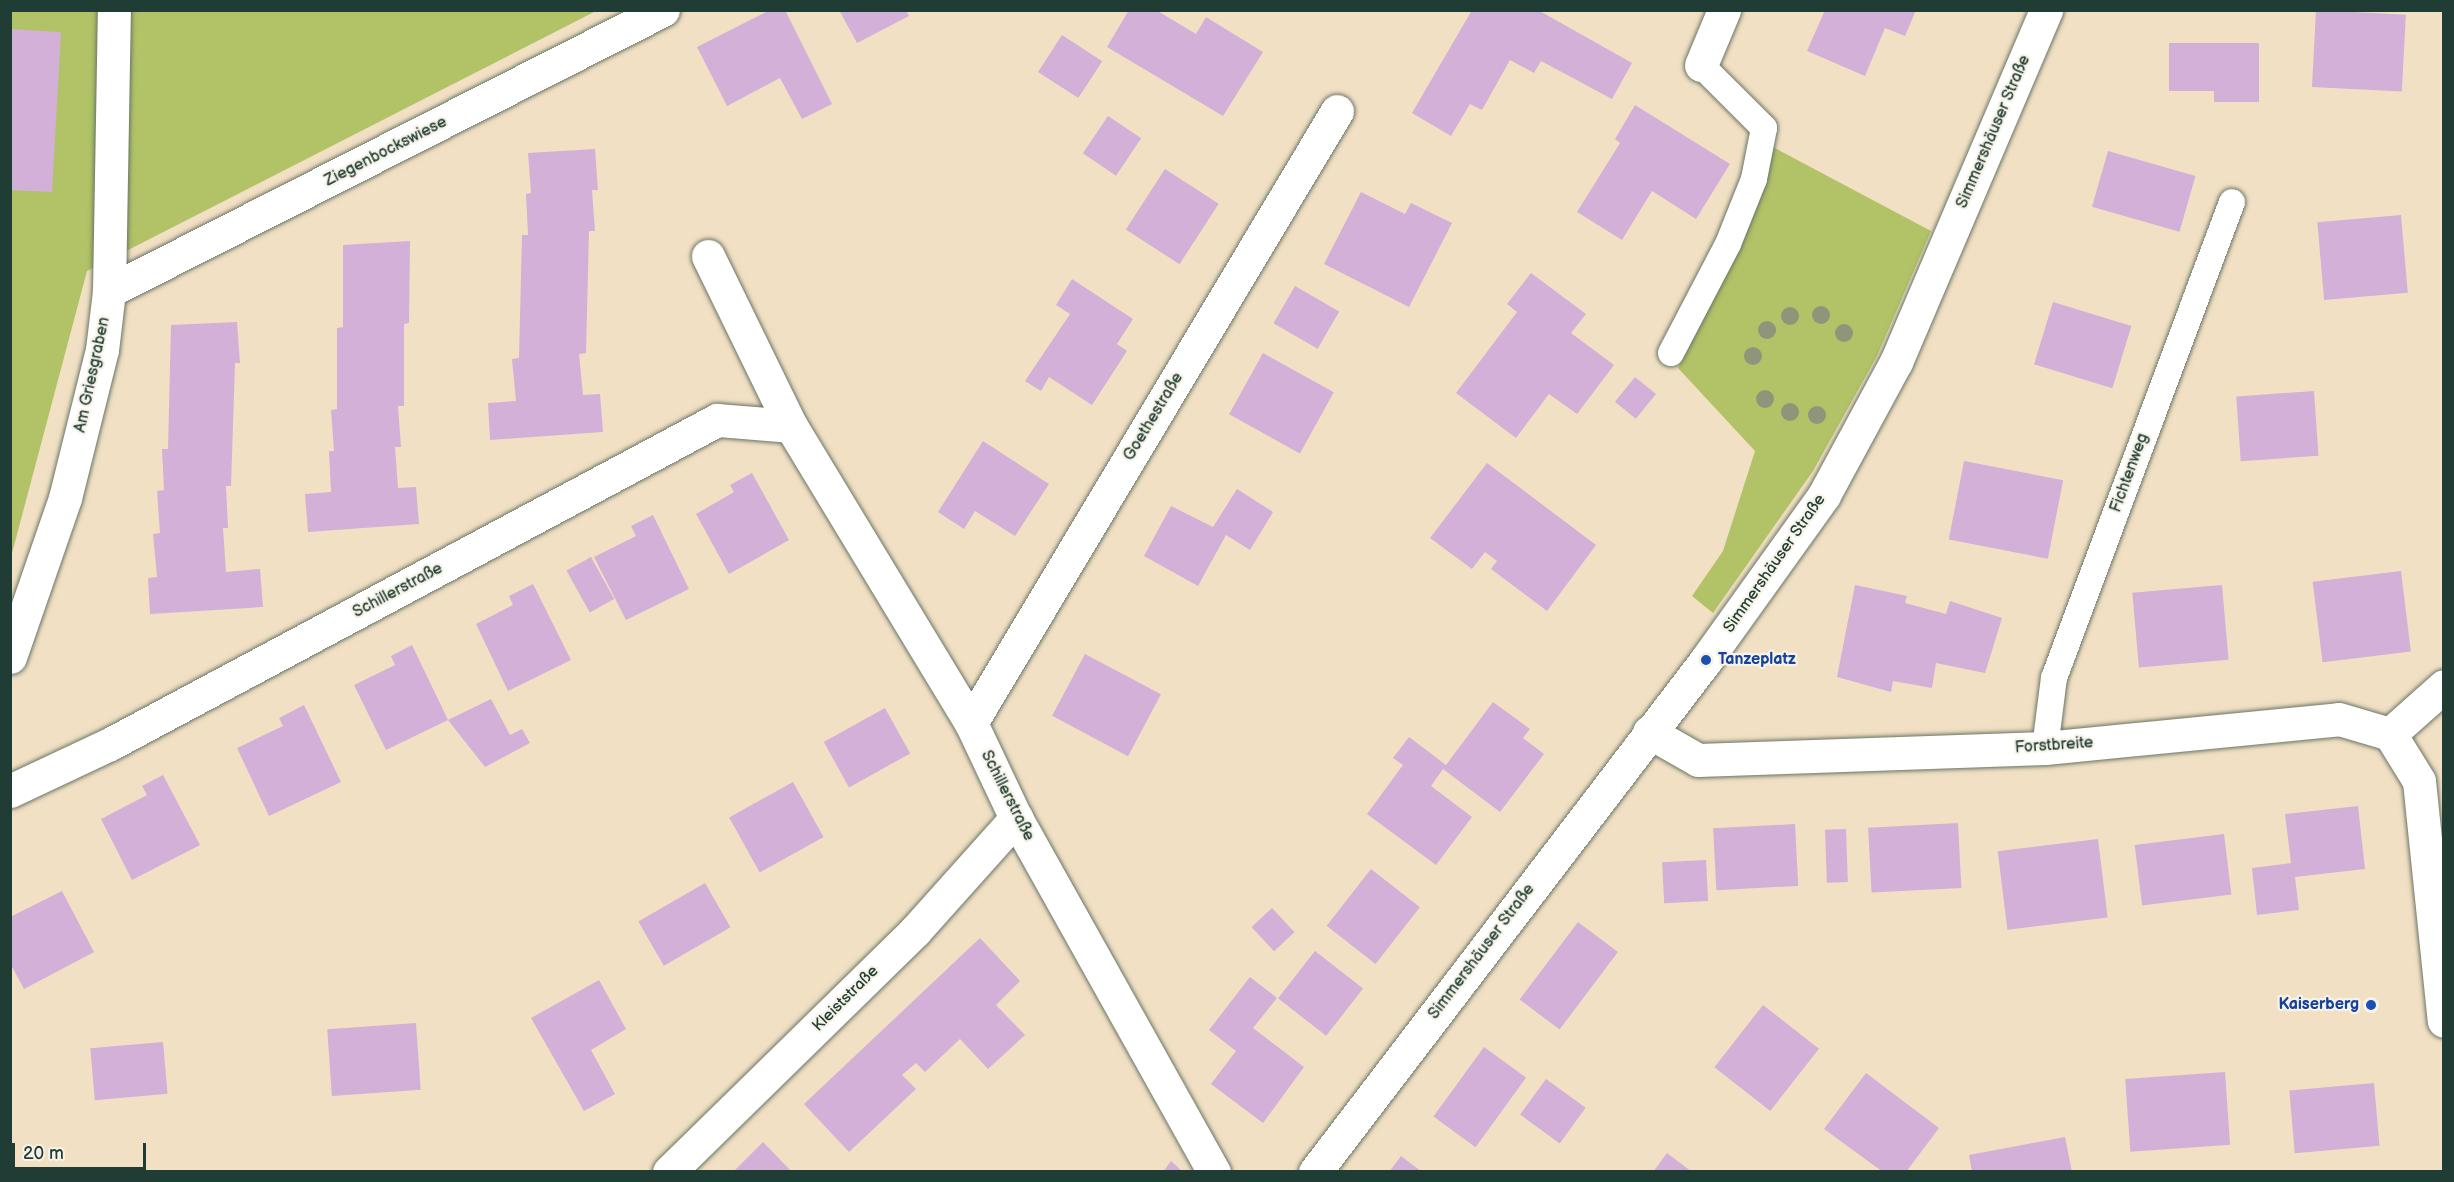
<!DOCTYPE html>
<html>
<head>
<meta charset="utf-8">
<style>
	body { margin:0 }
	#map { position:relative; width:2454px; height:1182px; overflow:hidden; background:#f2e0c4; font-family:"Balsamiq Sans",sans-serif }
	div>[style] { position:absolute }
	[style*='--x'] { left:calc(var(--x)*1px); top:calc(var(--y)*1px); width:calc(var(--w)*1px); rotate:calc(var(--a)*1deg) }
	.green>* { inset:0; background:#b1c366 }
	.building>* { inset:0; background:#d3b0d7; transform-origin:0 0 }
	.roads { filter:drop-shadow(0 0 2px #697666) drop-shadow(0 0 2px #697666) }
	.service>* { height:26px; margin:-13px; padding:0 13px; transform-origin:13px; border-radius:13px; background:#fff }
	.minor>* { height:33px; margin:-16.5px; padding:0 16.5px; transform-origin:16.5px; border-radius:16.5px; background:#fff }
	.tertiary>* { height:33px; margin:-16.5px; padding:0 16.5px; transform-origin:16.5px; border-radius:16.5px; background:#fff }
	.trees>* { width:18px; height:18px; margin:-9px; border-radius:50%; background:#8e957a }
	.dots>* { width:16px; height:16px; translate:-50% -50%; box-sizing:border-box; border:3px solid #f7f3e8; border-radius:50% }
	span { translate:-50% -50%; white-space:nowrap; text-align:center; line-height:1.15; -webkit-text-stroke:4.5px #f7f3e8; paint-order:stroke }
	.street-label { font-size:16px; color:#1f3d34 }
	.transit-label { font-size:16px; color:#164399; font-weight:700 }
	.left { translate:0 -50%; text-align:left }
	.right { translate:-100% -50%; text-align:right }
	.frame { position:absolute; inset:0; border:12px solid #1f3d34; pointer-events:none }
	.scale { position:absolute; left:12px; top:1143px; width:134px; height:27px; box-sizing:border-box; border:3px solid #1f3d34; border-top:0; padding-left:8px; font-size:18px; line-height:21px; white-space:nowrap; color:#1f3d34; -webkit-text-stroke:4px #f7f3e8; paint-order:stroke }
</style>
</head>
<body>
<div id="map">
	<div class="green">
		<div style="clip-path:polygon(11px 11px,596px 11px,87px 271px,11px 557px)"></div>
		<div style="clip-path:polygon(1773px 147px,1931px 231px,1877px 356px,1813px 471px,1713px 613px,1692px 596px,1723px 551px,1755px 451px,1678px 368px,1737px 246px)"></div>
	</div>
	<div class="building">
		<div style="clip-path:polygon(770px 10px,785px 10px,832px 104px,802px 119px,780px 78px,727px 106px,697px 47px)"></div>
		<div style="clip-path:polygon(839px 10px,906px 10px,909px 16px,857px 43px)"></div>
		<div style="clip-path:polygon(1129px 10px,1156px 10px,1196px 34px,1206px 17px,1263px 52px,1223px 116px,1107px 47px)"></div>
		<div style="clip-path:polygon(1472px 10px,1538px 10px,1632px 63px,1612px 99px,1541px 61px,1534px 73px,1510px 60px,1482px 110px,1470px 104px,1451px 136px,1412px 113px)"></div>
		<div style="clip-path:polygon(1825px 10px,1916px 10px,1905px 36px,1885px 28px,1865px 76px,1807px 51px)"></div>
		<div style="left:2316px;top:10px;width:90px;height:77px;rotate:3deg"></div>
		<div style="clip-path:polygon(10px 29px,61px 32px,52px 192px,10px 190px)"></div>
		<div style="left:1062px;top:35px;width:48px;height:44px;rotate:33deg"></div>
		<div style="clip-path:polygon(2169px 43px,2259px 43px,2259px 102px,2214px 102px,2214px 91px,2169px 91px)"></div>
		<div style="clip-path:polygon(1635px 105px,1730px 164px,1696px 219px,1652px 191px,1622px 240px,1577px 212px,1620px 143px,1615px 139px)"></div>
		<div style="left:1108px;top:116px;width:40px;height:45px;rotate:34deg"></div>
		<div style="clip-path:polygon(595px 149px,598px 190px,592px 190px,595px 231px,589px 231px,586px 353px,579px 354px,583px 395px,600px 394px,603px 432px,490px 440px,488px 403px,516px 401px,512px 359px,519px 358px,522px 235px,528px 235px,526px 194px,531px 193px,528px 153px)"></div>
		<div style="left:2108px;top:151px;width:91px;height:58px;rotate:16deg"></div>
		<div style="left:1165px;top:169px;width:64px;height:72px;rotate:33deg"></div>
		<div style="clip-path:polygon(1361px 192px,1405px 214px,1411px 203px,1452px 223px,1409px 307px,1324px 264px)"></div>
		<div style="left:2401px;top:215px;width:78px;height:84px;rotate:85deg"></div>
		<div style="clip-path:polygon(410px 241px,409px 323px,404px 324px,404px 406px,398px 406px,401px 447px,395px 447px,398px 488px,416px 487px,419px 524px,308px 532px,305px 494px,331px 492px,329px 451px,334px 451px,331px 410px,337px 409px,337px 328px,343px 327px,343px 245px)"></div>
		<div style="clip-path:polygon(1531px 273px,1586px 314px,1571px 333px,1614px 365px,1577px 414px,1549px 394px,1516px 438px,1456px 393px,1517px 312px,1507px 304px)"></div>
		<div style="clip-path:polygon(1072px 279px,1133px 319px,1117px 344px,1127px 351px,1092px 405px,1049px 377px,1041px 391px,1025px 381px,1070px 314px,1056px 305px)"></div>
		<div style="left:1295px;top:286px;width:51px;height:43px;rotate:30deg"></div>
		<div style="left:2053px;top:302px;width:82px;height:65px;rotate:17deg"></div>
		<div style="clip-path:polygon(237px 322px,240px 363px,235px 363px,231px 486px,226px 486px,228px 528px,223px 528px,226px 572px,260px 569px,263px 607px,150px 614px,148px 578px,157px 577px,153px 534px,160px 533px,157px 491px,164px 490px,162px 449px,168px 449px,171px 325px)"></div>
		<div style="left:1263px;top:353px;width:81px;height:70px;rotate:29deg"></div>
		<div style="left:1635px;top:377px;width:27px;height:32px;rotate:39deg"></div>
		<div style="left:2314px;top:391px;width:65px;height:78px;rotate:86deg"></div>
		<div style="clip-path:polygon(983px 441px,1049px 484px,1015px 536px,975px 511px,964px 529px,938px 512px)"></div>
		<div style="left:1964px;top:461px;width:101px;height:80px;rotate:11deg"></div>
		<div style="clip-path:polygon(1487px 463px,1596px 545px,1547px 611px,1491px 569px,1497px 561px,1485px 552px,1472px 569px,1430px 538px)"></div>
		<div style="clip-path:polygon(752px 473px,789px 540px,729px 574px,696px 514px,734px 492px,730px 485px)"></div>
		<div style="clip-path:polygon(1237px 489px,1273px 512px,1250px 550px,1226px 535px,1198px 586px,1144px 556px,1171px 506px,1213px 527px)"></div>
		<div style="clip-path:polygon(653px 515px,689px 589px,626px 620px,594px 557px,636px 536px,631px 526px)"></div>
		<div style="left:591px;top:557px;width:48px;height:28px;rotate:61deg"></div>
		<div style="left:2401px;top:571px;width:81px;height:89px;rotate:83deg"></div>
		<div style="clip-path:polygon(533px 584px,571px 660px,508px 691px,476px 624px,513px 605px,509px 596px)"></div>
		<div style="clip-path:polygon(1855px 585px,1907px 596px,1905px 603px,1946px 614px,1950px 601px,2002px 618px,1985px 673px,1936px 663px,1932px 688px,1893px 681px,1891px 692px,1837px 677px)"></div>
		<div style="left:2222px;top:585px;width:75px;height:90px;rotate:85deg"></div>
		<div style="clip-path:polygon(412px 645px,448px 720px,386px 750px,354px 685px,395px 665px,391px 656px)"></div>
		<div style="left:1085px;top:654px;width:86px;height:70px;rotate:28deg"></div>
		<div style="clip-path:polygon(491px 699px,510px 735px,522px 729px,530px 743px,485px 767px,448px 720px)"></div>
		<div style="clip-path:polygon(1493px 702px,1530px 729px,1523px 738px,1544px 754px,1500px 812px,1443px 769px,1431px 786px,1472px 817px,1436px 865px,1367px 814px,1403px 765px,1393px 758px,1409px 737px,1446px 765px)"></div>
		<div style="clip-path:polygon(304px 705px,341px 782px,269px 816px,237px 748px,283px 726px,279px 718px)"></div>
		<div style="left:885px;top:708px;width:52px;height:70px;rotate:61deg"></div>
		<div style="clip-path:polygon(163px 775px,200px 845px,132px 880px,101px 819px,147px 795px,142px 786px)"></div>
		<div style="left:793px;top:782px;width:63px;height:73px;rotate:61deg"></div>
		<div style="clip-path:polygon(2358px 806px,2365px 869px,2295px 877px,2299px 910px,2257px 915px,2252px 868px,2291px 863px,2285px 814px)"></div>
		<div style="left:1958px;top:823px;width:65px;height:90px;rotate:87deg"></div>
		<div style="left:1795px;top:824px;width:62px;height:82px;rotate:87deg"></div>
		<div style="left:1846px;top:829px;width:53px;height:21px;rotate:88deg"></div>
		<div style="left:2224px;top:834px;width:61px;height:90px;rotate:83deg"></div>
		<div style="left:2098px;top:839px;width:79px;height:101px;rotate:83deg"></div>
		<div style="left:1706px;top:860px;width:41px;height:44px;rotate:87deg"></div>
		<div style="left:1371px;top:869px;width:62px;height:72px;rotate:38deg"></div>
		<div style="left:705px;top:883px;width:51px;height:77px;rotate:60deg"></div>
		<div style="clip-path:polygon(62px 891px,94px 952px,24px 989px,10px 963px,10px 917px)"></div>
		<div style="left:1272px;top:908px;width:33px;height:28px;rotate:47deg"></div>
		<div style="left:1578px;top:922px;width:50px;height:97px;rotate:37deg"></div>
		<div style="clip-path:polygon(980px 938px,1020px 981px,996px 1005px,1025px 1035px,988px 1069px,960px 1039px,925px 1072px,916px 1063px,902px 1075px,916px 1089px,849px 1152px,804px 1104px)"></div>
		<div style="left:1315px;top:951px;width:61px;height:60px;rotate:38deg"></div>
		<div style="clip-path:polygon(1250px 977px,1277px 998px,1253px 1028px,1304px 1067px,1263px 1123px,1211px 1084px,1236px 1051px,1209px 1030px)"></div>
		<div style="clip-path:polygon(599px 980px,626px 1029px,591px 1050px,615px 1094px,584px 1111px,531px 1018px)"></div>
		<div style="left:1763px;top:1005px;width:71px;height:79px;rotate:38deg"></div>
		<div style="left:416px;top:1023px;width:67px;height:89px;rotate:86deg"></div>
		<div style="left:163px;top:1042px;width:52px;height:73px;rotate:85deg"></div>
		<div style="left:1484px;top:1047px;width:52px;height:86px;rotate:36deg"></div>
		<div style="left:2225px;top:1072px;width:73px;height:100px;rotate:86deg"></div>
		<div style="clip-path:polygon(1866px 1073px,1939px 1128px,1906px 1172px,1883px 1172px,1824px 1129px)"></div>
		<div style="left:1546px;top:1079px;width:49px;height:44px;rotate:36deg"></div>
		<div style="left:2374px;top:1083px;width:63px;height:85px;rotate:85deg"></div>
		<div style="clip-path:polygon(2065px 1137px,2072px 1172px,1972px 1172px,1969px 1155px)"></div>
		<div style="clip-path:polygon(763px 1142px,792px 1172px,733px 1172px)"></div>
		<div style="clip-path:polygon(1667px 1153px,1692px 1172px,1653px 1172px)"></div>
		<div style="clip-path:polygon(1401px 1156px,1422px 1172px,1389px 1172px)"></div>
		<div style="clip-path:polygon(1171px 1161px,1183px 1172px,1163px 1172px)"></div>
	</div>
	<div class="roads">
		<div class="service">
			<div style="--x:1671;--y:353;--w:123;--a:-62.4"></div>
			<div style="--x:1728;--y:244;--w:70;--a:-68.2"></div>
			<div style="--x:1754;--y:179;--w:52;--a:-78.9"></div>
			<div style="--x:1764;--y:128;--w:89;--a:-135"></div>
			<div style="--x:2045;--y:748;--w:71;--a:-82.7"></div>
			<div style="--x:2054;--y:678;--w:508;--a:-69.5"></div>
		</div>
		<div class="minor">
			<div style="--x:1701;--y:65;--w:60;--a:-67.3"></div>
			<div style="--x:708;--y:256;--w:189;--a:64"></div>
			<div style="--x:791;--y:426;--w:347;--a:58.8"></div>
			<div style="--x:971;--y:723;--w:105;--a:64.7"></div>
			<div style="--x:1016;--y:818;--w:406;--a:60.8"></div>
			<div style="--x:109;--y:291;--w:621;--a:-26.9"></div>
			<div style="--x:10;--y:657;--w:168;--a:-70.9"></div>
			<div style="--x:65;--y:498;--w:153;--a:-76"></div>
			<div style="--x:102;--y:350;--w:59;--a:-83.2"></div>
			<div style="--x:109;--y:291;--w:281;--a:-89"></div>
			<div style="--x:971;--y:723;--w:713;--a:-59.12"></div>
			<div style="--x:1649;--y:732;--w:56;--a:29.7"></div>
			<div style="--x:1698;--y:760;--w:347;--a:-2"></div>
			<div style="--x:2045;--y:748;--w:295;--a:-5.6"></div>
			<div style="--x:2339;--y:719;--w:53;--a:16.4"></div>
			<div style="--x:2390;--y:734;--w:55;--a:58.3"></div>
			<div style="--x:2419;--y:781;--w:241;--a:84.1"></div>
			<div style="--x:2390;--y:734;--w:72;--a:-41.6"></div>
			<div style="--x:10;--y:791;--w:110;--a:-25.2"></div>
			<div style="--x:110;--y:744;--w:688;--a:-28.09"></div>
			<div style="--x:717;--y:420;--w:74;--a:4.6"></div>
			<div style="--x:669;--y:1172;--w:344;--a:-44.4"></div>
			<div style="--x:915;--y:931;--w:152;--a:-48.2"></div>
		</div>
		<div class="tertiary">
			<div style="--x:1315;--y:1172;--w:644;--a:-52.63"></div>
			<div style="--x:1706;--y:660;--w:203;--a:-54.4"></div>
			<div style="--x:1824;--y:495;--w:151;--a:-61.6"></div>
			<div style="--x:1896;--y:362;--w:383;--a:-66.9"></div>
		</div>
	</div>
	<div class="trees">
		<div style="left:1821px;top:315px"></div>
		<div style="left:1790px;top:316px"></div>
		<div style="left:1767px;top:330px"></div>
		<div style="left:1844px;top:333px"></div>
		<div style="left:1753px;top:356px"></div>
		<div style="left:1765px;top:399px"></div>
		<div style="left:1790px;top:412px"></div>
		<div style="left:1817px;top:415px"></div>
	</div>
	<div class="dots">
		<div style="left:1706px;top:660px;background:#1a4fb4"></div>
		<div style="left:2371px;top:1005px;background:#1a4fb4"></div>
	</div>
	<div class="street-label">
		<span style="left:1994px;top:132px;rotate:-67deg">Simmershäuser Straße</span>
		<span style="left:386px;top:152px;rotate:-27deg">Ziegenbockswiese</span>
		<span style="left:93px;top:375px;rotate:-78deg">Am Griesgraben</span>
		<span style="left:1154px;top:417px;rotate:-59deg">Goethestraße</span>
		<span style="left:2130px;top:473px;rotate:-70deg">Fichtenweg</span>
		<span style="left:1775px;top:564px;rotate:-55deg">Simmershäuser Straße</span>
		<span style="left:398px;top:591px;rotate:-28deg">Schillerstraße</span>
		<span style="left:2054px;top:746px;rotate:-4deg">Forstbreite</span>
		<span style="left:1007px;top:796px;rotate:63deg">Schillerstraße</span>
		<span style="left:1482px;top:952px;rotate:-53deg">Simmershäuser Straße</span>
		<span style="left:846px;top:999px;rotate:-45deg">Kleiststraße</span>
	</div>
	<div class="transit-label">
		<span class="left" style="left:1718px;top:660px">Tanzeplatz</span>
		<span class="right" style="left:2359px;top:1005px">Kaiserberg</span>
	</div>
	<div class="frame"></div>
	<div class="scale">20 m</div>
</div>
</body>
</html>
